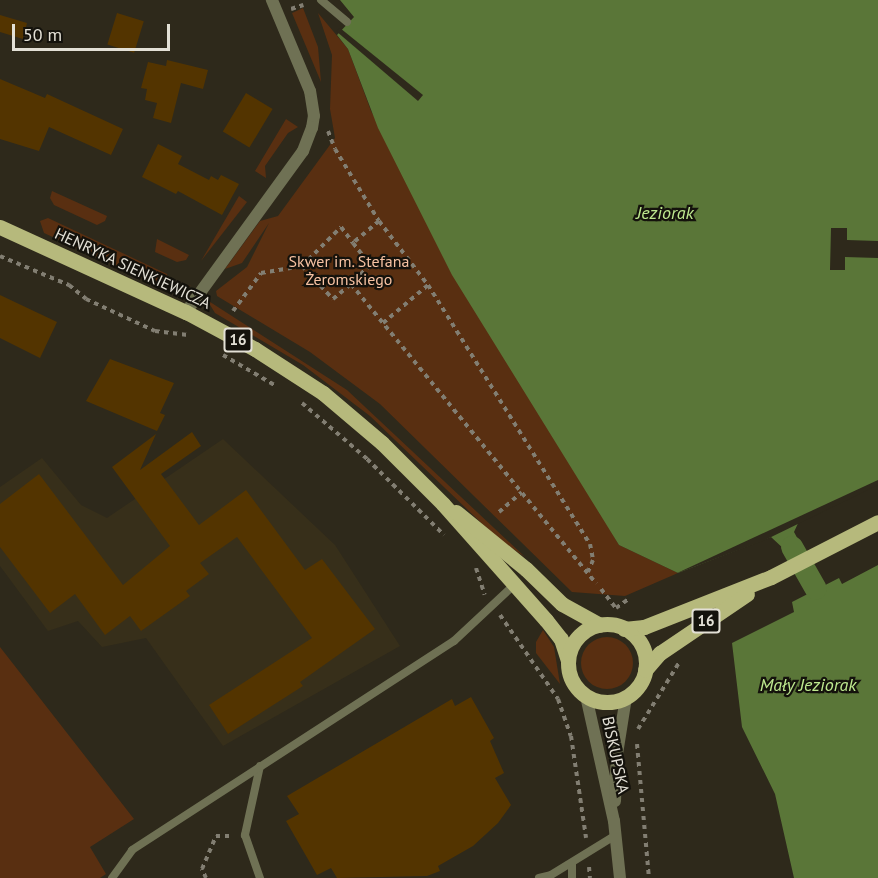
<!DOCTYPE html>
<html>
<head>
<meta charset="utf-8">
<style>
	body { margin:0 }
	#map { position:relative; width:878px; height:878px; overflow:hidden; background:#2e291b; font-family:"PT Sans",sans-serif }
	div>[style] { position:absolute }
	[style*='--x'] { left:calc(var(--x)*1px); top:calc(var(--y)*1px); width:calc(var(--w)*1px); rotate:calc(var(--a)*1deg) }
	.built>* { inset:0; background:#372f1a }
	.green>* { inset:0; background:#592f11 }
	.round { border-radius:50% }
	.water>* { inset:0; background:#5a7638 }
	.pier>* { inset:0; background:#2e291b }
	.canal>* { height:22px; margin:-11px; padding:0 11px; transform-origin:11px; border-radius:11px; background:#5a7638 }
	.building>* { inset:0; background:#533400; transform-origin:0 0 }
	.path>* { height:4px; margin-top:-2px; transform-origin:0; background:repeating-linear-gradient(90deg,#827e72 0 4.5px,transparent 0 9px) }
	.service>* { height:8px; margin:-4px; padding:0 4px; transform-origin:4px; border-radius:4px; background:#6f7154 }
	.minor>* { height:12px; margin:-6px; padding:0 6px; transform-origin:6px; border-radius:6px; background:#6f7154 }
	.tertiary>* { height:12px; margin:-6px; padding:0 6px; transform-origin:6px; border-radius:6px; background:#6f7154 }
	.primary>* { height:15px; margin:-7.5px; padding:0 7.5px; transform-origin:7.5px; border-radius:7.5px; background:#b6b97c }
	.primary>.ring { margin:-7.5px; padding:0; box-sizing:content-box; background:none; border:15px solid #b6b97c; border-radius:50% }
	span { translate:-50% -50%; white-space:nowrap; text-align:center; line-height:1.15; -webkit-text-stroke:4.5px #14120c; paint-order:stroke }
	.shield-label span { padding:2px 4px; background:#14120c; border:2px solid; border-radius:4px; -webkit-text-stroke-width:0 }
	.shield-label { font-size:15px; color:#e3e0d6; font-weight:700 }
	.park-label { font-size:16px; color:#f7c2a2 }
	.street-label { font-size:16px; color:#e3e0d6 }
	.water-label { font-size:18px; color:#bee98f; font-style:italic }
	.scale { position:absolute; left:12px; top:24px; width:158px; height:27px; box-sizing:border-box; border:3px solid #e3e0d6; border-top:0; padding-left:8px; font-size:18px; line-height:21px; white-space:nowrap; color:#e3e0d6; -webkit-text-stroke:4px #14120c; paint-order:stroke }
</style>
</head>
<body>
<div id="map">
	<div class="built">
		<div style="clip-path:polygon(223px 439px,335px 545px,400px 646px,223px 746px,146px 638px,102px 647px,78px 621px,48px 631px,0 566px,0 487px,42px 458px,81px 505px,107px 518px)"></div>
	</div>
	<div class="green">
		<div style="clip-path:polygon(303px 8px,318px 47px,321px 82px,292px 13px)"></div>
		<div style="clip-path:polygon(318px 13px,348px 49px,371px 111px,619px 545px,678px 573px,625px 596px,572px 592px,380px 404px,310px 352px,217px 296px,216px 291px,247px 267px,269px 223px,242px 263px,225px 269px,260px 221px,278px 216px,335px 138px,330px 109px,332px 55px)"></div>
		<div style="clip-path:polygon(286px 119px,298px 127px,288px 133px,265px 166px,266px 178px,255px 171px)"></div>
		<div style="clip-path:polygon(52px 191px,107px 216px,105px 221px,97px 225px,54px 205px,50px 198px)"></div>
		<div style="clip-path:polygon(239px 196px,247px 202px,201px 261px)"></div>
		<div style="clip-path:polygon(48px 218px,167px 274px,169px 284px,181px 288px,191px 285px,182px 291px,166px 289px,44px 233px,40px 221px)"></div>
		<div style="clip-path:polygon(157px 239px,189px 255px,186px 260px,177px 262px,155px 252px)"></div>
		<div style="clip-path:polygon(207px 300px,347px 390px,525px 557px,497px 538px,370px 416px,303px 365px,215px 313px)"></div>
		<div style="clip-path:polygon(543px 630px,554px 647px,560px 684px,536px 653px,536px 642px)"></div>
		<div class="round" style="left:581px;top:637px;width:52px;height:52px"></div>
		<div style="clip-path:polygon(0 647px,134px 819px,90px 847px,106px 874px,100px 878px,0 878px)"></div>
	</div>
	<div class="water">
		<div style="clip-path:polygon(340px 0,878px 0,878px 482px,800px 519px,794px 532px,800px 543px,785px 550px,771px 537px,678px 573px,619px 545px,452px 275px,378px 128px,348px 49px,337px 35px,354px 17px)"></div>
		<div style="clip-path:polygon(878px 565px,878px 878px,794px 878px,775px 794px,742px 727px,732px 643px,794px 612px,792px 602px,839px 578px,842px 584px)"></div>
	</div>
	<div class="pier">
		<div style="clip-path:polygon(340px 28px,423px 95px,418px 101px,336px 31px)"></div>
		<div style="clip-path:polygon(831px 228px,847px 228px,847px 240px,878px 241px,878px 258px,845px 257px,845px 270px,830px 270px)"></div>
		<div style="clip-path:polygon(878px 480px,878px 485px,765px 540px,675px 574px)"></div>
	</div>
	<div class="canal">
		<div style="--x:792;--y:547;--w:48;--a:60.3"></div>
	</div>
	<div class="building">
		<div style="left:117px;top:13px;width:28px;height:33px;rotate:17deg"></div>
		<div style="clip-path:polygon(0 15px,27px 23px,23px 39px,0 32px)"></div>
		<div style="clip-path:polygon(167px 60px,208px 70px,203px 89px,181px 83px,171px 123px,153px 118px,157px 103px,145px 100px,147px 89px,141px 88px,148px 62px,166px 66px)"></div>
		<div style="clip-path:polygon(0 79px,45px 98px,47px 94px,123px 129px,111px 155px,49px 127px,39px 151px,0 139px)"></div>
		<div style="left:246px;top:93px;width:31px;height:45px;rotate:31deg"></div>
		<div style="clip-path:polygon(158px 144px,182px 156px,178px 164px,209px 180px,211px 176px,218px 180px,221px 175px,239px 184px,222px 215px,178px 191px,176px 194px,142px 177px)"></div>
		<div style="clip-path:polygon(0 295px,57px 322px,40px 358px,0 338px)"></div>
		<div style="clip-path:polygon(110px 359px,174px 383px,160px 413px,165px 415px,157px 431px,86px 401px)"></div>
		<div style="clip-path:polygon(192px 432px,201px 446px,161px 474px,199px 525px,246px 490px,305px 570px,322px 559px,375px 629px,300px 682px,303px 686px,228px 734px,209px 705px,312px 638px,237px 537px,200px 563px,209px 574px,186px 591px,190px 596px,141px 631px,130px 616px,105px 635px,75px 594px,50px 613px,0 547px,0 504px,39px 474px,123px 585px,170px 546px,112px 467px,156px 434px,140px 470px)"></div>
		<div style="clip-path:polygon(471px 697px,494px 738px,490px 741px,504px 773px,495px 778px,511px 805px,498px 823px,473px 846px,438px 866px,440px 871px,427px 876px,337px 878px,331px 868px,317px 875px,286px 821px,299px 814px,287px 796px,452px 699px,455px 706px)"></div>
	</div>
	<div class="path">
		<div style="--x:291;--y:9;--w:13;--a:-18"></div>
		<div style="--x:328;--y:131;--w:19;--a:69"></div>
		<div style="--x:335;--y:149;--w:84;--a:58.6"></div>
		<div style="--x:379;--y:221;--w:34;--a:140"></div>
		<div style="--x:353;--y:243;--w:28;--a:52"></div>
		<div style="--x:370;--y:265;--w:27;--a:135"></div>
		<div style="--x:351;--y:284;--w:387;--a:50.7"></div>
		<div style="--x:379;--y:221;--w:81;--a:52.6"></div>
		<div style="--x:0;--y:256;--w:75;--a:22.8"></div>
		<div style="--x:69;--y:285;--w:22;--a:39"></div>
		<div style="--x:86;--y:299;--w:76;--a:24.9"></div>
		<div style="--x:155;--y:331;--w:33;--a:7"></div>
		<div style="--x:302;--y:266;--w:55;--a:-45"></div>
		<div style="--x:341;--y:227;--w:20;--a:53"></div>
		<div style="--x:233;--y:311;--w:47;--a:-53.6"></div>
		<div style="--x:261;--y:273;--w:42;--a:-9.7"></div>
		<div style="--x:302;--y:266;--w:45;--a:46.8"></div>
		<div style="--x:333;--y:299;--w:23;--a:-40"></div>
		<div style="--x:383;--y:323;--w:59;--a:-40.2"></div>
		<div style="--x:428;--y:285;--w:305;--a:58"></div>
		<div style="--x:590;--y:544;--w:16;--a:79"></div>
		<div style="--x:593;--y:560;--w:13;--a:113"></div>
		<div style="--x:223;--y:355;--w:61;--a:30.3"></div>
		<div style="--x:302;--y:403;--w:86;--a:40.7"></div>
		<div style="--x:367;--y:459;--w:108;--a:44.6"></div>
		<div style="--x:499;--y:512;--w:30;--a:-41"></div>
		<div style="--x:476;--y:568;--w:28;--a:72"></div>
		<div style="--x:601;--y:589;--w:24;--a:52"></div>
		<div style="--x:616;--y:608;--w:14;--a:-36"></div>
		<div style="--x:500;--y:615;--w:102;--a:55.4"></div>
		<div style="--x:558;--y:699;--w:39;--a:71"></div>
		<div style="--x:571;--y:736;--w:103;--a:81.6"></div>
		<div style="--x:638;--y:729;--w:80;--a:-58.3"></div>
		<div style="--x:637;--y:744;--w:135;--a:84.9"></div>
		<div style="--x:589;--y:867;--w:11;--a:85"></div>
		<div style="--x:206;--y:878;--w:10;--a:-114"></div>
		<div style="--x:202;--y:869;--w:36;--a:-67"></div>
		<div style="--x:216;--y:836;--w:16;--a:0"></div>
	</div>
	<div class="service">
		<div style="--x:321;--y:0;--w:34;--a:40"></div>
		<div style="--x:260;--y:766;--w:71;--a:102.3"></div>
		<div style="--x:245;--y:835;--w:46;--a:70.8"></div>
		<div style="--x:572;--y:863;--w:15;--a:90"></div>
		<div style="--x:112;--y:878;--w:34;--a:-54"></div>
		<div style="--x:132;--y:850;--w:384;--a:-33"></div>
		<div style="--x:454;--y:641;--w:82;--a:-43"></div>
		<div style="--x:539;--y:878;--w:12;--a:-14"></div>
		<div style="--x:551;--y:875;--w:76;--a:-31.6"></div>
	</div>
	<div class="minor">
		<div style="--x:186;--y:312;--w:199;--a:-54"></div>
		<div style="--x:303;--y:151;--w:25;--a:-69"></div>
		<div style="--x:312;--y:128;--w:12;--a:-81"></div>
		<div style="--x:314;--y:116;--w:25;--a:-99"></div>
		<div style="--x:310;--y:91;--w:99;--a:-112.7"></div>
	</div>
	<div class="tertiary">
		<div style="--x:586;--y:696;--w:128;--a:77.4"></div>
		<div style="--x:614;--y:821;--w:57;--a:84"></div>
		<div style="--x:615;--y:801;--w:47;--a:-87.6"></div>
		<div style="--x:617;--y:754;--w:58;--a:-81"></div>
	</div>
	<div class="primary">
		<div style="--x:0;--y:227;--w:205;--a:24.6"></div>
		<div style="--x:186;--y:312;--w:78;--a:28.2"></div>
		<div style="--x:255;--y:349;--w:81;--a:32.9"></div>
		<div style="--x:323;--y:393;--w:77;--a:40.3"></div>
		<div style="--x:382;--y:443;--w:86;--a:45"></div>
		<div style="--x:443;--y:504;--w:155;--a:48.4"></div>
		<div style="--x:546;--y:620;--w:24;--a:52"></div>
		<div style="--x:561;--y:639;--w:22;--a:72"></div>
		<div style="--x:456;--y:512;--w:90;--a:39.2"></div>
		<div style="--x:526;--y:569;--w:50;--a:44.2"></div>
		<div style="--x:562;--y:604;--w:43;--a:28.9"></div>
		<div class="ring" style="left:568px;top:624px;width:63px;height:63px"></div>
		<div style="--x:624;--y:629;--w:20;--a:-6"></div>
		<div style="--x:644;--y:627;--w:136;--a:-21.5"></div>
		<div style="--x:771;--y:577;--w:120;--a:-27.2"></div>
		<div style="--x:645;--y:670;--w:23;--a:-49"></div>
		<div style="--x:660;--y:653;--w:105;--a:-34.1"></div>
	</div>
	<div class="shield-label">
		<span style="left:238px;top:340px">16</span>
		<span style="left:706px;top:621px">16</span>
	</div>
	<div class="park-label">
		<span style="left:349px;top:270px">Skwer im. Stefana<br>Żeromskiego</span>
	</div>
	<div class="street-label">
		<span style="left:133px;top:268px;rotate:25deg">HENRYKA SIENKIEWICZA</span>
		<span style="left:616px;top:755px;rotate:78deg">BISKUPSKA</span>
	</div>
	<div class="water-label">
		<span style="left:665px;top:213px">Jeziorak</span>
		<span style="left:808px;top:685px">Mały Jeziorak</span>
	</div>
	<div class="scale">50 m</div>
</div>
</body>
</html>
